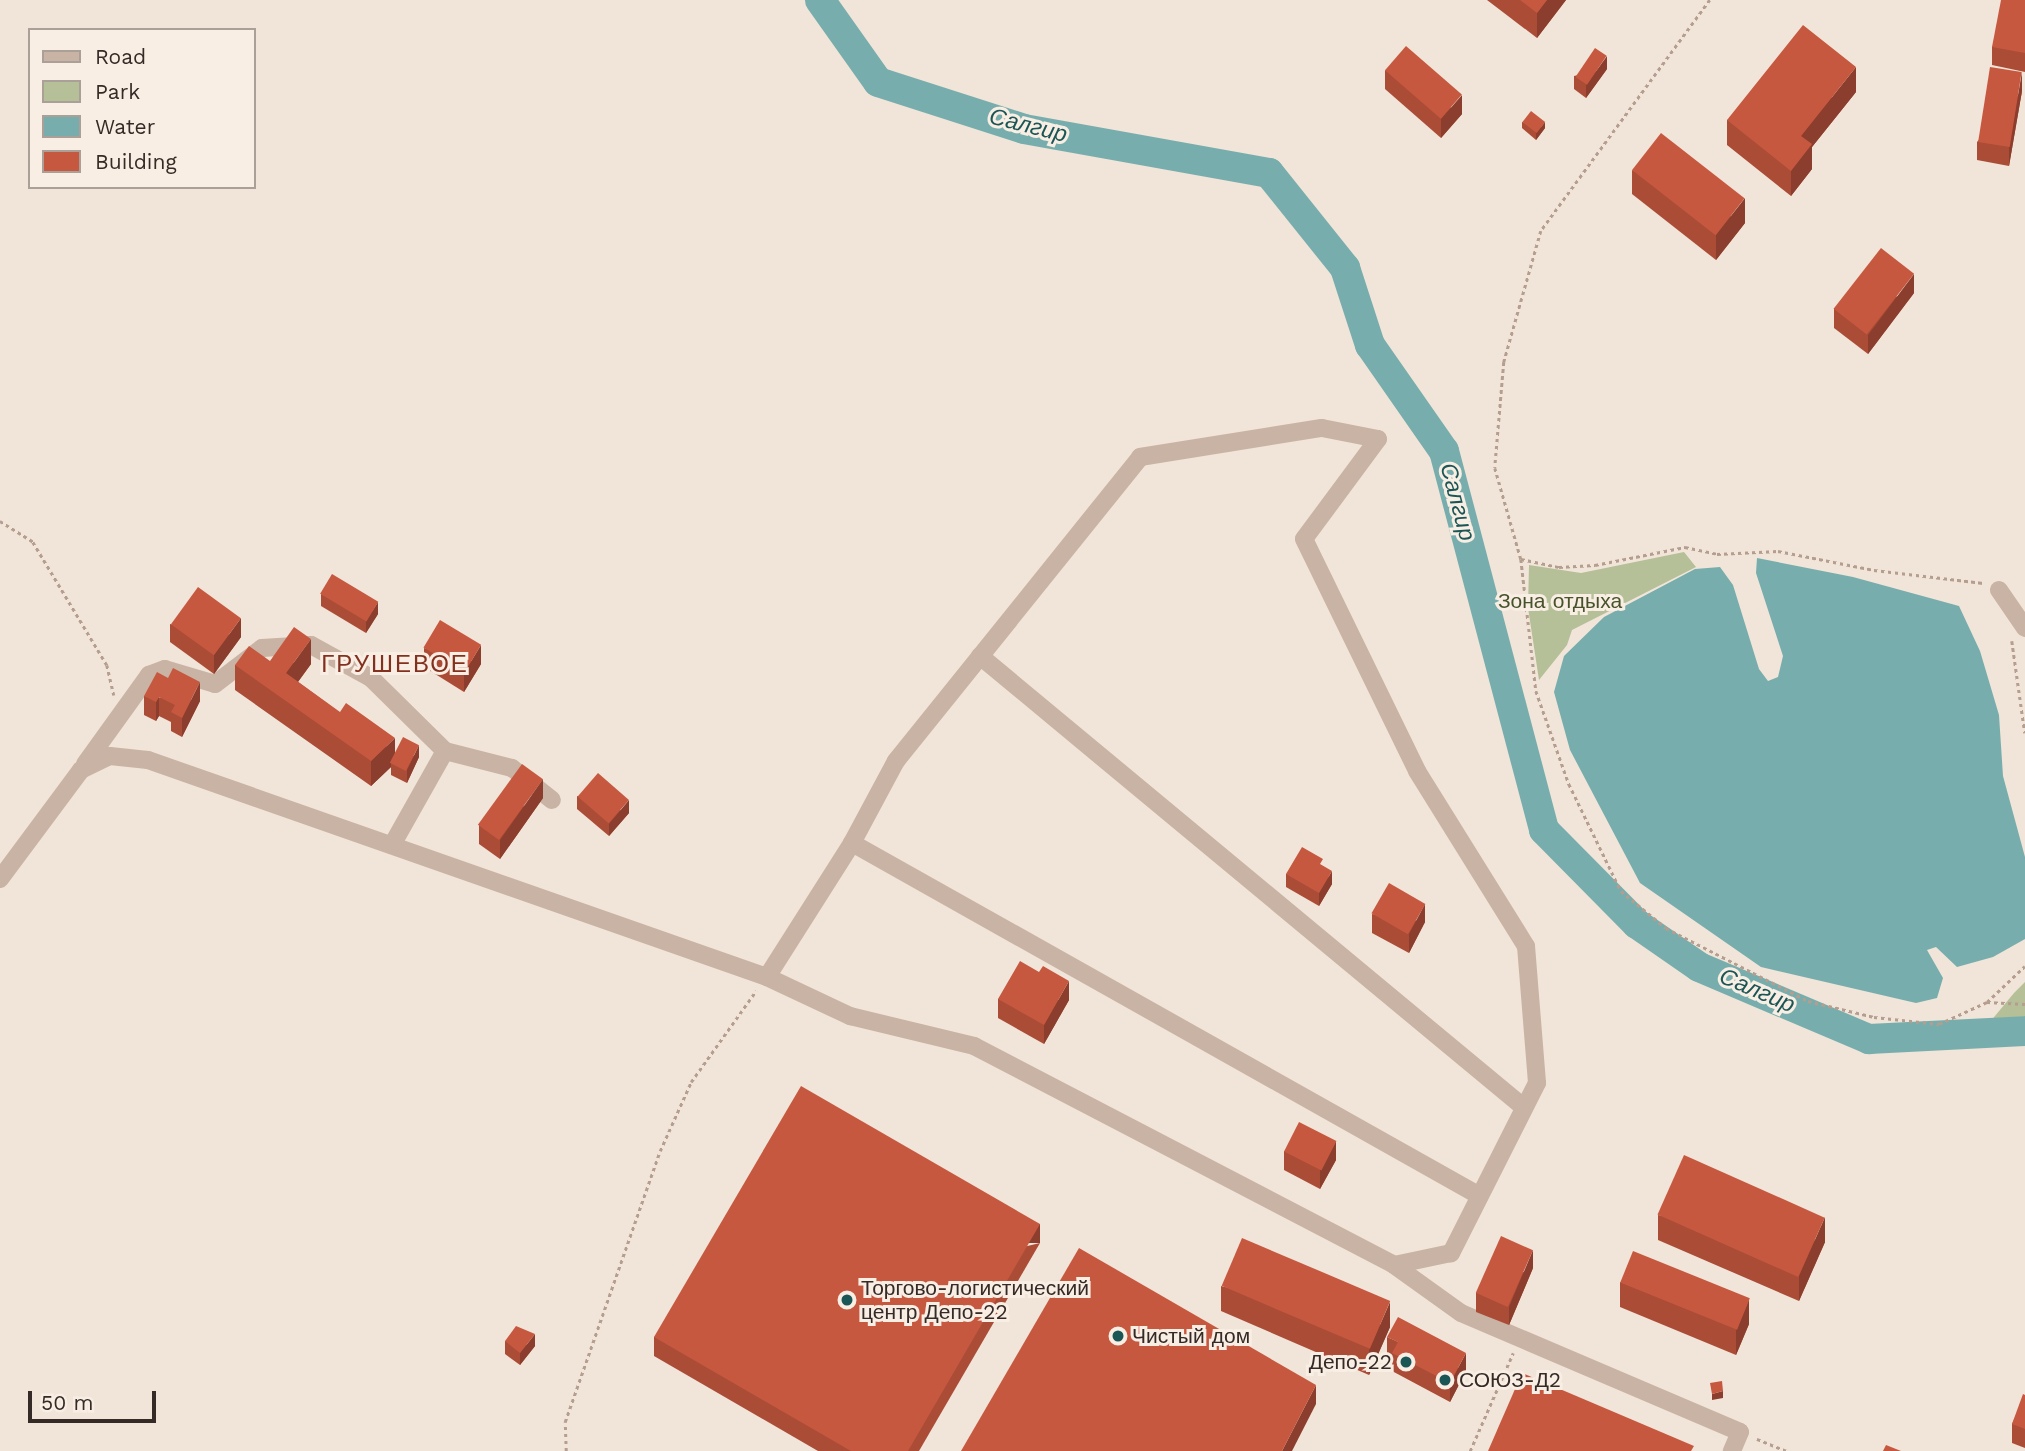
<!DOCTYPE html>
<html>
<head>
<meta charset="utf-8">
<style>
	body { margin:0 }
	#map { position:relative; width:2025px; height:1451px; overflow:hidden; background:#f1e4d8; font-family:"Work Sans",sans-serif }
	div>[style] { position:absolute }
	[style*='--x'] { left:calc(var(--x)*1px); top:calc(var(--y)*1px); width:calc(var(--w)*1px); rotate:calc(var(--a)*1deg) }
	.green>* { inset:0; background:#b5c098 }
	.water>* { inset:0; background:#77aead }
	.river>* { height:30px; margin:-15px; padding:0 15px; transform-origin:15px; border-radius:15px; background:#77aead }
	.path>* { height:2.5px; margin-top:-1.25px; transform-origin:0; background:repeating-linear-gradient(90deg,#b59d8f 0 3.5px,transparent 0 7px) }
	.minor>* { height:18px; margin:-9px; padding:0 9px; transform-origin:9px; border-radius:9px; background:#c9b3a4 }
	.wall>* { inset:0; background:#ab4c37 }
	.shaded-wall>* { inset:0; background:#8b3e2d; transform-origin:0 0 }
	.building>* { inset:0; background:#c75840; transform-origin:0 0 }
	.dots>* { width:19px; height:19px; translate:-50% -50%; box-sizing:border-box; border:4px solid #f9eee4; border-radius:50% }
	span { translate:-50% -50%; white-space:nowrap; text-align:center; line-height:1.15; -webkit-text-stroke:6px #f9eee4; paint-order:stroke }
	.park-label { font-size:21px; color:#47532a }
	.poi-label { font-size:21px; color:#352a26 }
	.left { translate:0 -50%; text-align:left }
	.right { translate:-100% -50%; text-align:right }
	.water-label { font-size:23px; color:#1b5656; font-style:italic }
	.quarter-label { font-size:24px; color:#84301e; letter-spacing:2px }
	.legend { position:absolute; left:28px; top:28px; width:228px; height:161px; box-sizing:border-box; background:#f9eee4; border:2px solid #aba098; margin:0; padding:9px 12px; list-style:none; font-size:21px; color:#352a26 }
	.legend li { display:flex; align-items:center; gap:14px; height:35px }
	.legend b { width:35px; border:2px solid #aba098 }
	.scale { position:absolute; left:28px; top:1391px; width:128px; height:32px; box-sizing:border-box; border:4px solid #352a26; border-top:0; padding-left:9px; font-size:21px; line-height:24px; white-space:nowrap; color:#352a26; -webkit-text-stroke:5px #f9eee4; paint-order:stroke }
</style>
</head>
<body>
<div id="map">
	<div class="green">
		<div style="clip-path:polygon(1684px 552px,1696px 567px,1572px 630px,1567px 645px,1539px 680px,1528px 608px,1529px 565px,1581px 573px)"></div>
		<div style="clip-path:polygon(2025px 982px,2025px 1023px,1990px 1022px,2014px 993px)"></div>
	</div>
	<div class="water">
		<div style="clip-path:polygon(1757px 558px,1853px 577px,1959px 606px,1980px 651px,1999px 715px,2003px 776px,2025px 857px,2025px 939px,1993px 957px,1957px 967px,1936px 947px,1927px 950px,1943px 978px,1937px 998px,1916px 1003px,1761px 967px,1640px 883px,1570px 750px,1554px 692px,1564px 656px,1604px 617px,1695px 569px,1720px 567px,1733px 585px,1759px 669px,1768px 681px,1778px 677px,1783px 656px,1756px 573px)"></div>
	</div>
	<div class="river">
		<div style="--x:820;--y:0;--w:100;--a:54.7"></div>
		<div style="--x:878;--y:82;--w:153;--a:17.8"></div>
		<div style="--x:1024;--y:129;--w:249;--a:10.2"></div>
		<div style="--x:1269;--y:173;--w:122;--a:51.3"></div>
		<div style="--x:1345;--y:268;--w:81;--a:72"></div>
		<div style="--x:1370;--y:345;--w:129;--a:55.1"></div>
		<div style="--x:1444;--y:451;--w:392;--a:75.2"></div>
		<div style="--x:1544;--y:830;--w:132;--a:45.3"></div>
		<div style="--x:1637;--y:924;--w:75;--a:34.7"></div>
		<div style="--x:1699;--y:967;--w:185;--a:23"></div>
		<div style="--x:1869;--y:1039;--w:156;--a:-2.9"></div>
	</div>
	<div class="path">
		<div style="--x:1710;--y:0;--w:286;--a:126.2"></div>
		<div style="--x:1541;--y:231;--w:136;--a:105.8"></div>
		<div style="--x:1504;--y:362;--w:106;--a:94.9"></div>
		<div style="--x:1495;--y:468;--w:95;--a:74.1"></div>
		<div style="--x:1521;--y:559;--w:133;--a:83.5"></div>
		<div style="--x:1536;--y:691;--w:99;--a:70.5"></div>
		<div style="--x:1569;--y:784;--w:119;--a:64.1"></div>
		<div style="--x:1621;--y:891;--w:58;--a:39.4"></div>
		<div style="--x:1666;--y:928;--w:160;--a:27.2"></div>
		<div style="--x:1808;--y:1001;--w:68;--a:13.6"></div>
		<div style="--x:1874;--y:1017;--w:65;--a:6.1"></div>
		<div style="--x:1939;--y:1024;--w:53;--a:-24.6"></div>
		<div style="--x:1987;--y:1002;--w:52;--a:-43.5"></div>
		<div style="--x:0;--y:521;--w:39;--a:32"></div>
		<div style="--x:33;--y:542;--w:144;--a:59"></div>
		<div style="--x:107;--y:665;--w:31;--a:77"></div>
		<div style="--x:1521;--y:559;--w:39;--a:12"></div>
		<div style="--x:1559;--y:567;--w:36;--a:-3"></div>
		<div style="--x:1595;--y:565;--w:92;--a:-11.3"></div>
		<div style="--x:1685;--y:547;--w:33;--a:12"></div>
		<div style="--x:1717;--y:554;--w:61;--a:-2.8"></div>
		<div style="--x:1778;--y:551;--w:98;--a:11.2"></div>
		<div style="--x:1874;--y:570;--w:110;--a:6.8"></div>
		<div style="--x:2012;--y:641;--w:93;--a:82"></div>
		<div style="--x:1987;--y:1002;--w:38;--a:3"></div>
		<div style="--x:1757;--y:1439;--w:32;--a:22"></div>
		<div style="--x:566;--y:1451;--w:29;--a:-92"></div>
		<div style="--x:565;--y:1422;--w:287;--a:-70.7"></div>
		<div style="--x:660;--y:1151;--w:76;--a:-65.8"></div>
		<div style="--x:691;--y:1082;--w:112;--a:-54.5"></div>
		<div style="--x:1470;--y:1451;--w:107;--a:-66.3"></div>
	</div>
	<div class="minor">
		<div style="--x:1999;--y:590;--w:46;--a:55.6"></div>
		<div style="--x:980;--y:656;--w:704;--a:39.7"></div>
		<div style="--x:445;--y:751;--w:69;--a:14.2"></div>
		<div style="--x:512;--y:768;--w:51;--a:38.7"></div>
		<div style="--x:85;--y:764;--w:110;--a:-54.3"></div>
		<div style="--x:149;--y:675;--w:17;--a:-21"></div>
		<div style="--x:165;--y:669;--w:52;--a:16.7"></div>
		<div style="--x:215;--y:684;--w:59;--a:-37.5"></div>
		<div style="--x:262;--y:648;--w:49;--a:-3.5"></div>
		<div style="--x:311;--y:645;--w:68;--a:28.8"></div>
		<div style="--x:371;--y:678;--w:104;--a:44.6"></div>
		<div style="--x:445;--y:751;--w:108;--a:119.4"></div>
		<div style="--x:852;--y:843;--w:720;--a:29.34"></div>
		<div style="--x:0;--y:879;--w:136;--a:-53.4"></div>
		<div style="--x:81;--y:770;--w:32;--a:-26"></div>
		<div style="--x:110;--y:756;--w:38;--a:6"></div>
		<div style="--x:148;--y:760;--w:656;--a:19.32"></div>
		<div style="--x:767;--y:977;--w:92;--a:25.2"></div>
		<div style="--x:850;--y:1016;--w:128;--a:13.6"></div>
		<div style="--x:974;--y:1046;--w:474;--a:27.5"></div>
		<div style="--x:1394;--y:1265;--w:82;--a:35.6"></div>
		<div style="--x:1461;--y:1313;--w:303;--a:23.1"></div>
		<div style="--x:1740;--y:1432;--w:21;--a:113"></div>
		<div style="--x:767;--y:977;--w:159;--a:-57.6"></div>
		<div style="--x:852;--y:843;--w:93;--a:-61.8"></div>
		<div style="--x:896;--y:761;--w:390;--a:-51.2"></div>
		<div style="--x:1140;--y:457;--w:184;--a:-9.1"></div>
		<div style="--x:1322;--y:428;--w:57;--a:11.1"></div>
		<div style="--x:1378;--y:439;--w:124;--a:126.5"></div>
		<div style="--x:1304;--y:539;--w:258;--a:64"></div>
		<div style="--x:1417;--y:771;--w:206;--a:58.1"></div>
		<div style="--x:1526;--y:946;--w:137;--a:85.4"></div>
		<div style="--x:1537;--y:1083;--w:191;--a:116.8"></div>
		<div style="--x:1451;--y:1253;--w:58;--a:168.1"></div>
	</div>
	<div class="wall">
		<div style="clip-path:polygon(1487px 0,1566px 0,1537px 38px)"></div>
		<div style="clip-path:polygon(2025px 0,2025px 72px,1992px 65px,1992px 47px)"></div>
		<div style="clip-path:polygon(1607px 69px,1586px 98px,1574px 89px,1574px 76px)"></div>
		<div style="clip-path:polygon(1385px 70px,1462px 114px,1441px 138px,1385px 89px)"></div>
		<div style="clip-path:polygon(2022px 91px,2009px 166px,1977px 160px,1977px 142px)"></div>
		<div style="clip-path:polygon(1856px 92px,1812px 147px,1812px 169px,1791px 196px,1727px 145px,1727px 120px)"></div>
		<div style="clip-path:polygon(1522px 122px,1545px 128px,1536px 140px,1522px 128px)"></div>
		<div style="clip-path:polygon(1632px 170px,1745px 223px,1716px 260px,1632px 194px)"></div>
		<div style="clip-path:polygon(1914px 293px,1868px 354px,1834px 328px,1834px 309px)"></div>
		<div style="clip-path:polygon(321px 594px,378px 614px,366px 633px,321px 606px)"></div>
		<div style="clip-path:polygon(170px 624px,241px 637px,214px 674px,170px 642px)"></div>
		<div style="clip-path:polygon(424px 648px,481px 664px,464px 692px,424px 667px)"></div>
		<div style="clip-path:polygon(270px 661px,311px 664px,298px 682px,395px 753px,419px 757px,407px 783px,391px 775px,391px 767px,371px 786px,235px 690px,235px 665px)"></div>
		<div style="clip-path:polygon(144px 696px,200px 701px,182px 737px,171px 731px,171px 722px,159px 716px,156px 721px,144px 715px)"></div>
		<div style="clip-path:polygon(577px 796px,629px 813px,609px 836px,577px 809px)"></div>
		<div style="clip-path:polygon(543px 798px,500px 859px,479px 844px,479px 825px)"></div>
		<div style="clip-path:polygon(1323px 866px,1332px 884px,1319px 906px,1286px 887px,1286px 874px)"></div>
		<div style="clip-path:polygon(1372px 914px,1425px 922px,1409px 953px,1372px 933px)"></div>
		<div style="clip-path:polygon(998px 999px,1069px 1000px,1044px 1044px,998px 1018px)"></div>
		<div style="clip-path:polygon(1284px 1151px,1336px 1160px,1320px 1189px,1284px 1170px)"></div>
		<div style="clip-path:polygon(1658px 1215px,1825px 1242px,1799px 1301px,1658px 1240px)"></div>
		<div style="clip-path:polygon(1040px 1243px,919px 1451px,818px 1451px,654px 1356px,654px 1337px)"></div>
		<div style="clip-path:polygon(1533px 1268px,1509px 1325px,1476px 1312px,1476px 1293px)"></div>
		<div style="clip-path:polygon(1620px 1282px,1749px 1324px,1736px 1355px,1620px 1307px)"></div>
		<div style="clip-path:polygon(1221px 1286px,1390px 1327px,1369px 1375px,1221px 1311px)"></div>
		<div style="clip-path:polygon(1387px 1337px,1466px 1371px,1450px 1402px,1392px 1371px,1392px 1358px,1387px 1356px)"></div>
		<div style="clip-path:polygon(505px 1341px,535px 1346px,520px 1365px,505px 1354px)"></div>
		<div style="clip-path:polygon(2025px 1395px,2025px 1448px,2012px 1443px,2012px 1424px)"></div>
	</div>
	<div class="shaded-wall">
		<div style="clip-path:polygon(1547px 0,1566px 0,1537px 38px,1537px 13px)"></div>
		<div style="clip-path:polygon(1607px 56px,1607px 69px,1586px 98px,1586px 85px)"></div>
		<div style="clip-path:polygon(1856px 67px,1856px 92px,1812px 147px,1812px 169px,1791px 196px,1791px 171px,1801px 136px)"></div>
		<div style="clip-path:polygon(2022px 72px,2022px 91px,2009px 166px,2009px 147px)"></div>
		<div style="clip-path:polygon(1462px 95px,1462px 114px,1441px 138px,1441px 119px)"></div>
		<div style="clip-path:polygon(1545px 122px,1545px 128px,1536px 140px,1536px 133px)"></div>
		<div style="clip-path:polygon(1745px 198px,1745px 223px,1716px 260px,1716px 235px)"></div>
		<div style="clip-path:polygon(1914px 274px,1914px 293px,1868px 354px,1868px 335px)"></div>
		<div style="clip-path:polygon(378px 602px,378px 614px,366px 633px,366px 621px)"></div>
		<div style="clip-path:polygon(241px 618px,241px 637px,214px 674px,214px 655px)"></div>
		<div style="clip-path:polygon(311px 639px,311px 664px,286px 698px,286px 673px)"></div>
		<div style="clip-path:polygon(481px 645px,481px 664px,464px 692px,464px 673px)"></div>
		<div style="clip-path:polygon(200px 682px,200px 701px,182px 737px,182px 718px)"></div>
		<div style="clip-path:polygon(159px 697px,159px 716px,156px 721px,156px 702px)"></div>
		<div style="clip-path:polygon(395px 738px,395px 762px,391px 763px,391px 767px,371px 786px,371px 761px)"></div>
		<div style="clip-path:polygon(419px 745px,419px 757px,407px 783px,407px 770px)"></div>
		<div style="clip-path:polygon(543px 779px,543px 798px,500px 859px,500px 840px)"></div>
		<div style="clip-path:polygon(629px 800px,629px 813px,609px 836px,609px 824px)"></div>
		<div style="clip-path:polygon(1332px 871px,1332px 884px,1319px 906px,1319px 893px)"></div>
		<div style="clip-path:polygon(1425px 904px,1425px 922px,1409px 953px,1409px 934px)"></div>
		<div style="clip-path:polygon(1069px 981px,1069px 1000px,1044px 1044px,1044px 1025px)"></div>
		<div style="clip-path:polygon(1336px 1141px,1336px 1160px,1320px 1189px,1320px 1170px)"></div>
		<div style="clip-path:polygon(1825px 1217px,1825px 1242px,1799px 1301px,1799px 1276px)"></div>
		<div style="left:1040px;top:1224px;width:19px;height:263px;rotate:90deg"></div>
		<div style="clip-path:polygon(1533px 1250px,1533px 1268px,1509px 1325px,1509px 1307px)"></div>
		<div style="clip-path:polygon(1749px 1299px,1749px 1324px,1736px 1355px,1736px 1330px)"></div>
		<div style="clip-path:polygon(1390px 1302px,1390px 1327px,1369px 1375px,1369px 1350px)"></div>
		<div style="clip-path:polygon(535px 1334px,535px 1346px,520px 1365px,520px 1353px)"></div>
		<div style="clip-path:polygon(1466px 1353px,1466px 1371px,1450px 1402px,1450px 1383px)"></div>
		<div style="clip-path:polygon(1316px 1385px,1316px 1404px,1292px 1451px,1282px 1451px)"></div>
		<div style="clip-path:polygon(1723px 1391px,1723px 1398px,1712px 1400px,1712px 1394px)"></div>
	</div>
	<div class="building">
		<div style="clip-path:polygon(1520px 0,1547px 0,1537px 13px)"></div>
		<div style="clip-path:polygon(2001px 0,2025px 0,2025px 53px,1992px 47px)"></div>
		<div style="clip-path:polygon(1803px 25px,1856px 67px,1801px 136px,1812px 144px,1791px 171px,1727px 120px)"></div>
		<div style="left:1406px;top:46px;width:74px;height:32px;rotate:41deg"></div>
		<div style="left:1595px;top:48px;width:14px;height:35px;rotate:34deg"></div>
		<div style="left:1990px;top:67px;width:32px;height:76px;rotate:9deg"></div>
		<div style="left:1531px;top:111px;width:18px;height:14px;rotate:38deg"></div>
		<div style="left:1661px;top:133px;width:106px;height:47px;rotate:38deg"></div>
		<div style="left:1881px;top:248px;width:42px;height:77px;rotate:38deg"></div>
		<div style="left:332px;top:574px;width:54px;height:23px;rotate:31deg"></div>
		<div style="left:198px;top:587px;width:53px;height:46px;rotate:36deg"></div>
		<div style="left:440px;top:620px;width:48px;height:32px;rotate:31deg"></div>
		<div style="clip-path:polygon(294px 627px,311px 639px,286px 673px,340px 712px,346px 703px,395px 738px,371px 761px,235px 665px,249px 646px,270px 661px)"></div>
		<div style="clip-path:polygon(173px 668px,200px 682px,182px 718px,171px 712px,175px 705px,159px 697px,156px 702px,144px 696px,157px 672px,168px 678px)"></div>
		<div style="left:403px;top:737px;width:18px;height:29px;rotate:27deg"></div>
		<div style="left:522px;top:764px;width:26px;height:75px;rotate:36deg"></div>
		<div style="left:598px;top:773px;width:41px;height:31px;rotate:41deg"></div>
		<div style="clip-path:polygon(1302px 847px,1323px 859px,1320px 864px,1332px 871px,1319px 893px,1286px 874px)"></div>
		<div style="left:1389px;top:883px;width:42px;height:35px;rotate:30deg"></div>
		<div style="clip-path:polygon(1020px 961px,1039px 972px,1043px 966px,1069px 981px,1044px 1025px,998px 999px)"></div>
		<div style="clip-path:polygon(801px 1086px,1040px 1224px,908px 1451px,851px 1451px,654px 1337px)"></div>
		<div style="left:1299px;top:1122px;width:42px;height:33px;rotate:27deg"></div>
		<div style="left:1684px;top:1155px;width:154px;height:65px;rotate:24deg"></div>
		<div style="left:1501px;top:1236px;width:35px;height:62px;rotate:24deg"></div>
		<div style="left:1242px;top:1238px;width:161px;height:52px;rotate:23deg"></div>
		<div style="clip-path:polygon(1079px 1248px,1316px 1385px,1282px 1451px,961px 1451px)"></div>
		<div style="left:1633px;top:1251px;width:126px;height:34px;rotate:22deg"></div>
		<div style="clip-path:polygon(1398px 1317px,1466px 1353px,1450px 1383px,1392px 1353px,1398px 1342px,1387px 1337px)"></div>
		<div style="clip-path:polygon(516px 1326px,535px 1334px,520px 1353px,505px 1341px)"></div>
		<div style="clip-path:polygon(1522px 1373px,1694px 1446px,1691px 1451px,1488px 1451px)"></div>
		<div style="clip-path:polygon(1722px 1381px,1723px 1391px,1712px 1394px,1710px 1383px)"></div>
		<div style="clip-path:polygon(2023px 1394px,2025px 1395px,2025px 1429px,2012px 1424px)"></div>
		<div style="clip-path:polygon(1886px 1445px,1901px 1451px,1883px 1451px)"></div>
	</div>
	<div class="dots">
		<div style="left:847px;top:1300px;background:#1b5656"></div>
		<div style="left:1118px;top:1336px;background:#1b5656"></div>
		<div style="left:1406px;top:1362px;background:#1b5656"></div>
		<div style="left:1445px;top:1380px;background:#1b5656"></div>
	</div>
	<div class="park-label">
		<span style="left:1560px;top:601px">Зона отдыха</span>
	</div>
	<div class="poi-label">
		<span class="left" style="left:861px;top:1300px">Торгово-логистический<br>центр Депо-22</span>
		<span class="left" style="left:1132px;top:1336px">Чистый дом</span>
		<span class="right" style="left:1392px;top:1362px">Депо-22</span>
		<span class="left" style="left:1459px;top:1380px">СОЮЗ-Д2</span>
	</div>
	<div class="water-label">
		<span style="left:1028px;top:126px;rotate:14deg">Салгир</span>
		<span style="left:1457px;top:502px;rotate:75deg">Салгир</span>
		<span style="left:1757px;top:991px;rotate:23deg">Салгир</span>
	</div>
	<div class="quarter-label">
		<span style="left:395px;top:665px">ГРУШЕВОЕ</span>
	</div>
	<ul class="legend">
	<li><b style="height:9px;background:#c9b3a4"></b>Road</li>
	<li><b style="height:19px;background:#b5c098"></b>Park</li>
	<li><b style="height:19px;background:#77aead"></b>Water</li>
	<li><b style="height:19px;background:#c75840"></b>Building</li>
	</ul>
	<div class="scale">50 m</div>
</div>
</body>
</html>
